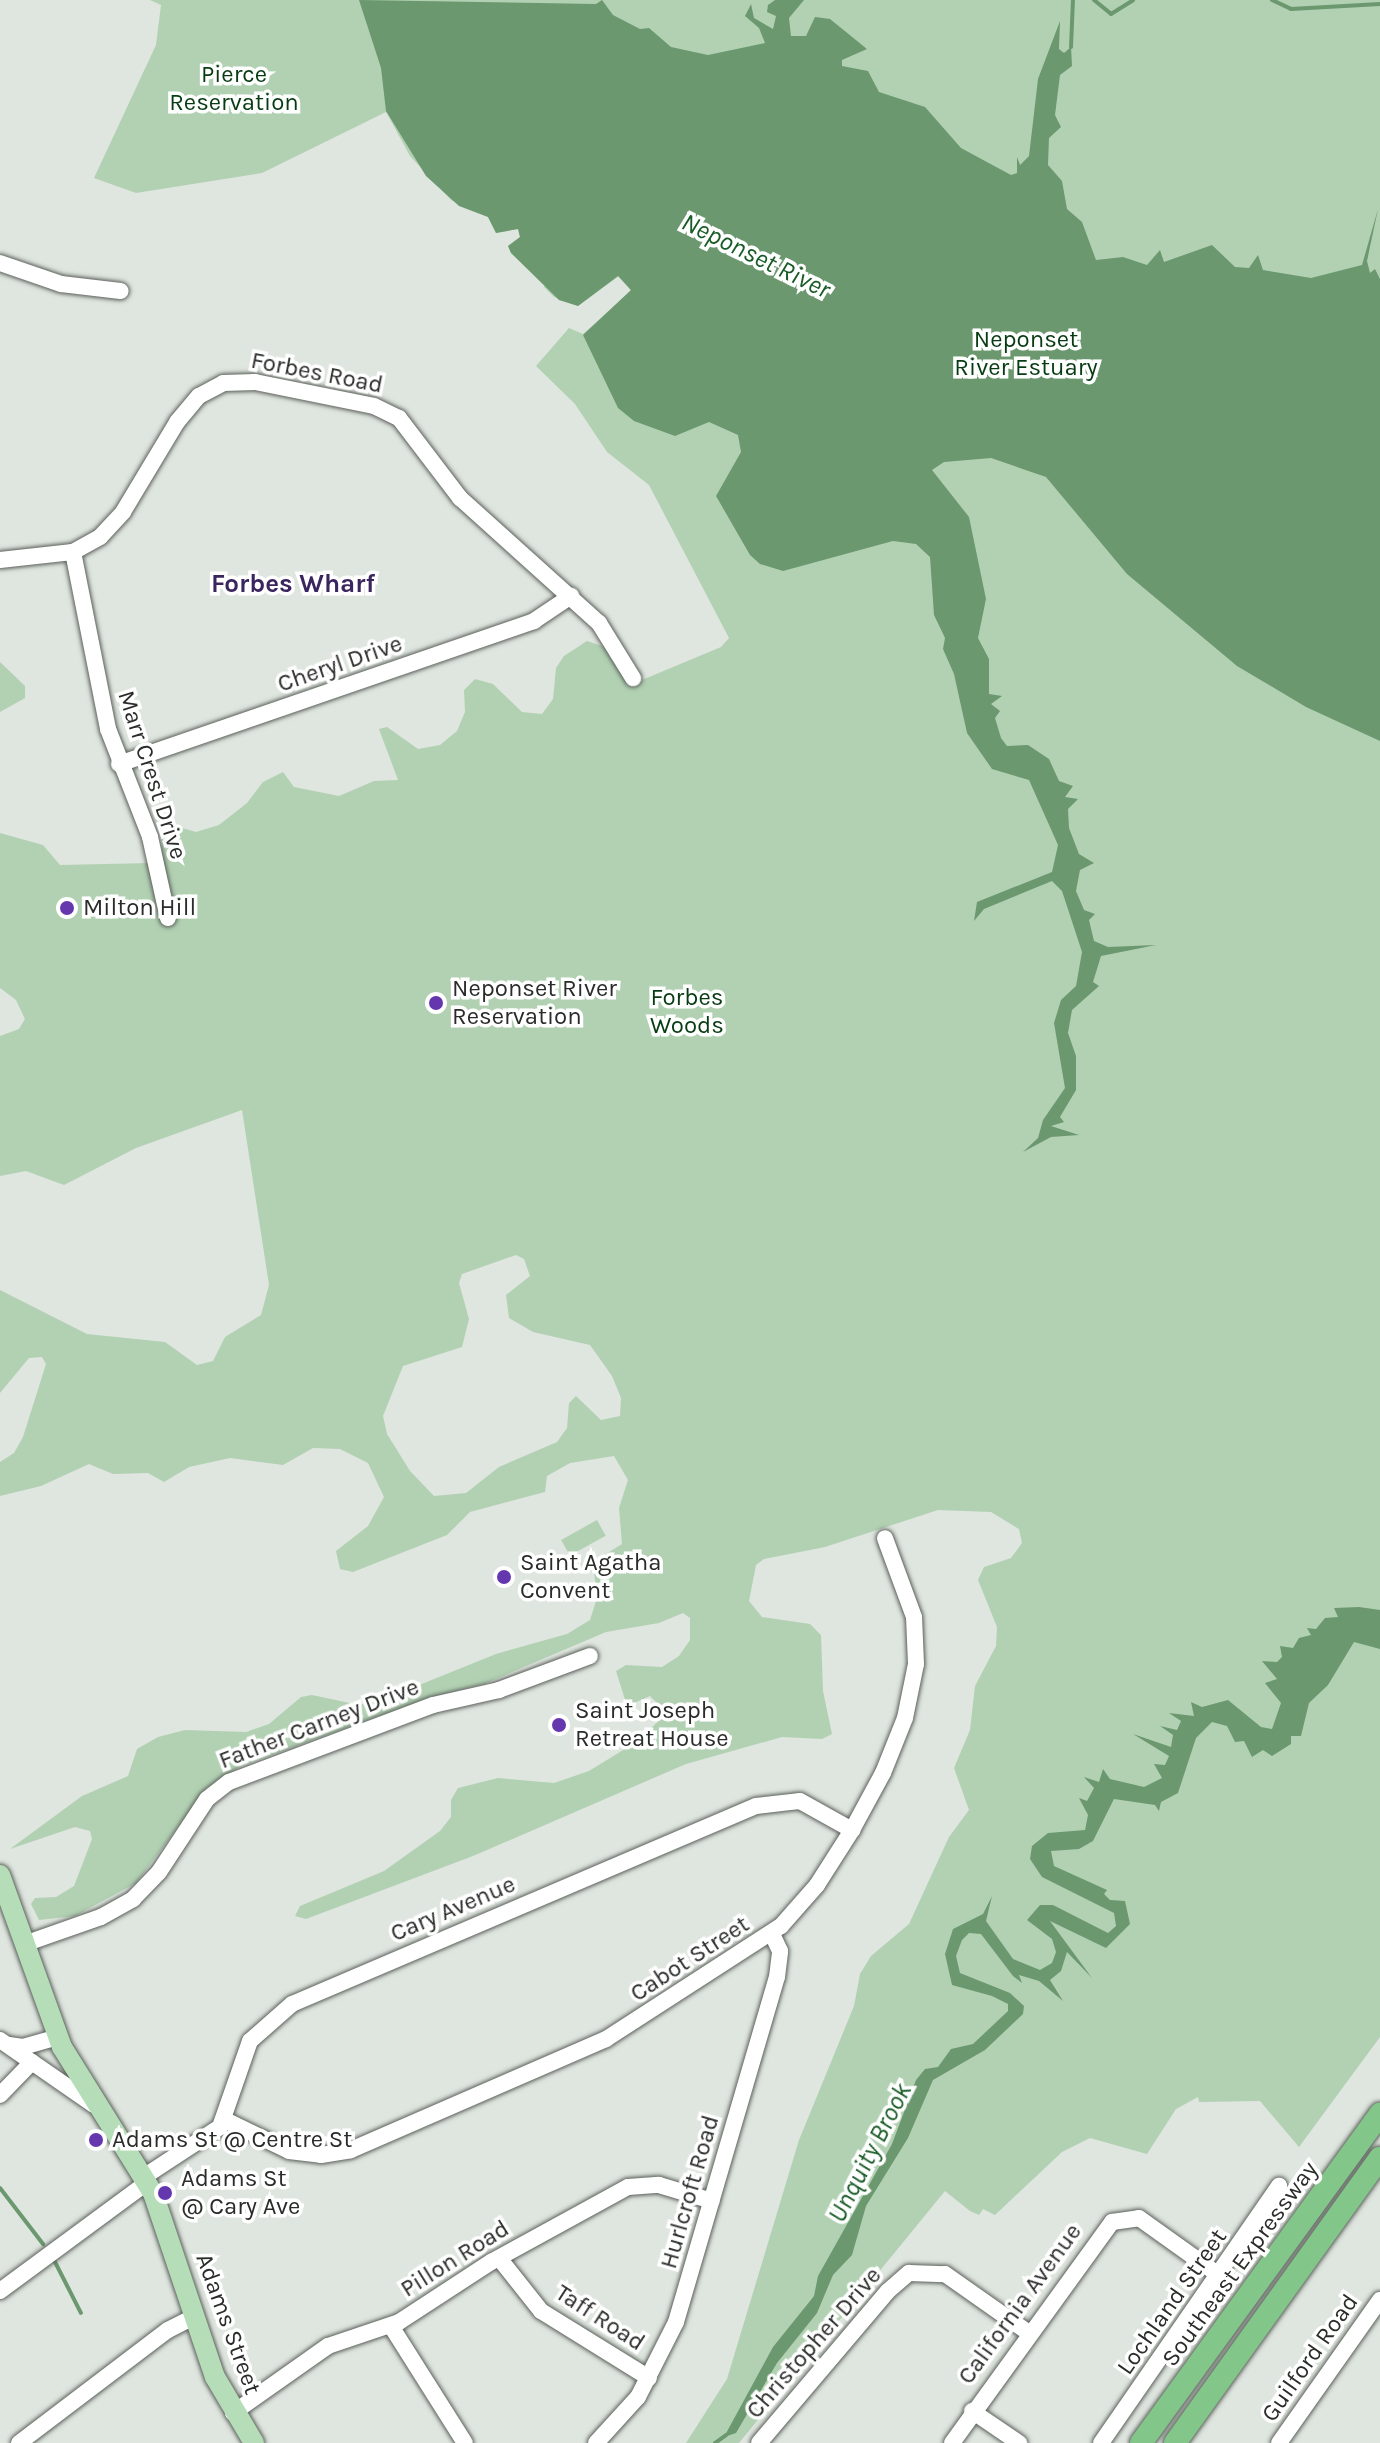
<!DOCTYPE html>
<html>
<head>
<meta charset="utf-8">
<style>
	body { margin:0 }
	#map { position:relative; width:1380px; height:2443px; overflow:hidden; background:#dfe5df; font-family:Karla,sans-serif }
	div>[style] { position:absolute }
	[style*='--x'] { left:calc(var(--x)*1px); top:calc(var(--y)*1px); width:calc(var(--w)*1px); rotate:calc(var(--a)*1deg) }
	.green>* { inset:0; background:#b2d1b3; transform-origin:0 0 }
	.water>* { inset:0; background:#6b986e }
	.stream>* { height:4px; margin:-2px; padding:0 2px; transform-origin:2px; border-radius:2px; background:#6b986e }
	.roads { filter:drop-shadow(0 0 2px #5b605b) drop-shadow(0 0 2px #5b605b) }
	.minor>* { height:16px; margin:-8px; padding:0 8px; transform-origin:8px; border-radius:8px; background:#fff }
	.major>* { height:20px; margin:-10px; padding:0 10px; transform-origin:10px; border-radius:10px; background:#b5ddb8 }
	.highway>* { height:22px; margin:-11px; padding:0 11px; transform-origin:11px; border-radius:11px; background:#83c689 }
	.dots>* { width:22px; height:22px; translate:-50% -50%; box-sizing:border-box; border:4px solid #fff; border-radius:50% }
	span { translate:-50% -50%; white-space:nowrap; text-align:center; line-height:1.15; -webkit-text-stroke:7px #fff; paint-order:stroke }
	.park-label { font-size:24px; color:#073c13 }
	.street-label { font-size:24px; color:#2a2c2a }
	.poi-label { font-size:24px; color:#2a2c2a }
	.left { translate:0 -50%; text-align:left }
	.water-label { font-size:26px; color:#185b25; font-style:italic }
	.neighbourhood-label { font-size:26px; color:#3a255f; font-weight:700 }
</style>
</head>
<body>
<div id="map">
	<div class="green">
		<div style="clip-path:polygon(evenodd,150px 0,1380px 0,1380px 2037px,1299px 2147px,1260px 2101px,1199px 2102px,1198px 2097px,1176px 2109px,1147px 2154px,1090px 2138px,1062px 2152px,995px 2215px,983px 2209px,979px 2215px,970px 2211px,945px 2191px,739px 2443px,686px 2443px,727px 2379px,799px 2140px,854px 2006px,860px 1974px,871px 1956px,909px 1924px,949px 1837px,969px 1810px,954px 1768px,970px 1730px,975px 1686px,996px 1646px,997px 1627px,978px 1580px,984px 1567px,1011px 1558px,1022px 1543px,1019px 1529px,991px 1512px,938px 1510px,825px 1547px,764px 1559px,756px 1565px,749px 1601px,762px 1617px,810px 1624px,821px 1635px,823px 1691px,832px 1734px,822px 1739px,782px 1737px,686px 1764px,473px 1856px,306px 1919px,295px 1916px,300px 1906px,384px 1871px,440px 1831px,451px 1817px,451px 1800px,458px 1788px,498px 1778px,554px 1783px,589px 1771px,633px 1744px,662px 1718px,663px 1709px,650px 1696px,627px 1706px,616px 1671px,626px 1665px,662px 1667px,679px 1656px,690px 1640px,690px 1618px,683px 1613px,659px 1623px,606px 1632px,484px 1684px,432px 1697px,241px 1766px,207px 1788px,136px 1883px,75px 1916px,39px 1920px,31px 1904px,35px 1898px,56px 1897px,74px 1886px,92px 1839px,90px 1831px,75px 1827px,10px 1849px,82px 1796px,128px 1776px,137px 1749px,158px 1737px,185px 1730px,246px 1732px,269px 1724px,301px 1697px,312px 1695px,359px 1705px,387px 1698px,496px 1654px,567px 1634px,590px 1620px,597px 1598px,593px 1562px,622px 1544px,619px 1508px,628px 1480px,614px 1456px,570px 1463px,547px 1476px,545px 1492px,470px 1512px,447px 1535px,353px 1572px,340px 1569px,336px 1551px,368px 1526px,384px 1497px,368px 1463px,340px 1449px,313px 1448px,283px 1465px,230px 1458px,189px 1467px,164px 1482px,148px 1473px,113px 1474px,89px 1464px,41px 1486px,0 1496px,0 1462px,14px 1453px,23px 1437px,46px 1364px,42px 1357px,29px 1358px,0 1393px,0 1290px,87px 1334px,165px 1342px,197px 1365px,213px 1361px,225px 1337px,261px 1315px,269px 1285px,242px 1110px,136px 1148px,64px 1185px,26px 1171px,0 1176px,0 1036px,19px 1029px,25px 1019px,16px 1000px,0 988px,0 833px,43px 845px,60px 865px,151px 863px,162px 853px,161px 822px,196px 832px,219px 825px,247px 803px,263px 782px,283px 772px,294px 787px,339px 796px,374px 781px,398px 780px,379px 729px,387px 727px,418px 749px,440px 745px,457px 731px,465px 712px,464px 690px,475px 679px,493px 684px,522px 712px,542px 714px,553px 699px,556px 668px,564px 656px,587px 641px,605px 647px,630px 685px,721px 647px,729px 638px,649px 485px,607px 452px,575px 404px,536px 366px,569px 328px,583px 334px,631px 291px,619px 276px,578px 306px,554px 297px,544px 287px,547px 283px,511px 253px,508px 246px,520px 237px,518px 229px,496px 233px,488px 217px,451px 200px,410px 156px,386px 112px,262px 173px,136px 193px,94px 178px,156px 45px,161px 5px,150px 0,516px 1255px,524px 1259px,530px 1276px,506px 1295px,509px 1318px,533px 1332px,590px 1345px,612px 1376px,621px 1398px,620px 1416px,601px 1420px,576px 1396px,569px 1403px,567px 1428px,557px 1442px,499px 1467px,466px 1493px,434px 1496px,410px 1471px,387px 1434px,383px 1416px,403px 1366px,462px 1347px,469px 1319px,459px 1283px,462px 1274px,516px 1255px)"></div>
		<div style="clip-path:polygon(0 662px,25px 686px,25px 698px,0 712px)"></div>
		<div style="left:597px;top:1520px;width:18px;height:41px;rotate:61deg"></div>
	</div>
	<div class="water">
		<div style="clip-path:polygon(359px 0,596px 4px,602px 0,613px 15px,640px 29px,649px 28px,671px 47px,708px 55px,765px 43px,759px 28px,745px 16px,751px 4px,754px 18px,773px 29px,776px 16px,767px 12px,768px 5px,775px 0,804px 0,789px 18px,791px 36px,806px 36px,815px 17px,830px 19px,867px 49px,842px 60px,842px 66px,868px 71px,879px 92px,925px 107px,961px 148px,1011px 175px,1017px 173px,1017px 157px,1020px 165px,1029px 156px,1038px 79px,1060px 21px,1059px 49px,1064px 53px,1071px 47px,1072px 66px,1060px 75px,1055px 115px,1061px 127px,1049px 138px,1048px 165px,1062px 181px,1067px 209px,1082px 222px,1096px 260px,1123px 257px,1147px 265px,1160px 250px,1164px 262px,1212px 245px,1235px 267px,1249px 268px,1258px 255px,1263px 270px,1311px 278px,1362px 265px,1378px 209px,1367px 261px,1370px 273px,1375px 269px,1380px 279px,1380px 741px,1306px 707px,1237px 666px,1127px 574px,1046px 477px,991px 458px,944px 462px,932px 470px,969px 517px,986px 599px,978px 638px,989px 659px,989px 694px,1002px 696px,991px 704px,1000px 711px,995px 718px,1001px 738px,1007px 746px,1028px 745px,1049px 759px,1059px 781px,1073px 786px,1065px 797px,1078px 799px,1068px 809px,1069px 828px,1079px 854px,1094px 863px,1080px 870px,1076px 891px,1084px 910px,1095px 914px,1089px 920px,1094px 941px,1108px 947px,1156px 945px,1101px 956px,1093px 982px,1099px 986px,1072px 1010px,1068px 1033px,1076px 1056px,1076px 1090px,1060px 1117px,1064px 1122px,1051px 1126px,1079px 1135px,1051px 1137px,1023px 1152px,1038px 1138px,1043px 1120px,1065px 1088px,1054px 1023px,1061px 1000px,1076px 986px,1082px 952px,1062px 891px,1052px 881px,984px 909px,974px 921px,977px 902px,1052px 872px,1058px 845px,1029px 780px,992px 769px,967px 733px,954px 674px,943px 649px,945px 638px,934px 615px,930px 557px,916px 544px,893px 541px,783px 571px,760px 564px,750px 555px,716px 496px,741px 452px,738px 435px,709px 422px,675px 436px,634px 421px,618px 408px,583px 335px,631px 290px,618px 276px,578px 306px,559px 300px,511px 253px,508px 246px,520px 237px,518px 229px,496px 233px,488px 217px,459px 206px,426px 176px,386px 111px,381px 68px)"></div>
		<div style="clip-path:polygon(1359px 1607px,1380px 1610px,1380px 1649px,1354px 1642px,1328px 1685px,1309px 1703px,1301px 1736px,1291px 1736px,1291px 1744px,1272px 1756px,1263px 1750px,1252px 1757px,1244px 1741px,1235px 1742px,1227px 1726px,1212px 1722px,1196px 1738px,1178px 1793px,1161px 1802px,1159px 1811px,1155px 1805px,1114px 1799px,1093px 1841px,1079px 1849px,1051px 1851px,1054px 1866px,1107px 1890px,1104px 1894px,1110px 1900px,1125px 1901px,1130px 1924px,1106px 1948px,1050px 1921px,1092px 1978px,1067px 1952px,1061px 1971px,1050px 1980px,1063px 2001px,1039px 1981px,1019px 1975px,1022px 1983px,1013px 1976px,981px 1934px,969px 1933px,962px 1940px,956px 1956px,960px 1973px,1010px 1993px,1024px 2006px,1023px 2014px,985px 2050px,933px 2080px,908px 2138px,866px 2206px,852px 2255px,833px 2275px,817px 2313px,777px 2363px,736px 2433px,724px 2437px,773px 2347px,814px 2296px,818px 2276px,892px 2144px,916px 2080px,925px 2069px,938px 2067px,951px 2049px,973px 2044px,1008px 2011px,1008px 2004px,992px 1996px,952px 1985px,945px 1954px,953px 1929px,983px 1914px,992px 1896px,986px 1921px,1013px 1959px,1040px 1970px,1052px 1963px,1056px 1952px,1052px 1939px,1027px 1920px,1040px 1905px,1053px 1905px,1108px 1933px,1116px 1926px,1114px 1913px,1042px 1877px,1030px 1859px,1032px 1846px,1048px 1833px,1085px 1830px,1088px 1815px,1079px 1798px,1087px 1801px,1094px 1788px,1084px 1777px,1099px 1782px,1103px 1769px,1110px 1779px,1144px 1787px,1162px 1778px,1154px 1764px,1165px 1765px,1169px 1756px,1133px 1734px,1171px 1747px,1173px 1735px,1160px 1726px,1177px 1730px,1181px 1721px,1169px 1713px,1194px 1716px,1191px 1702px,1202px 1707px,1228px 1700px,1261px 1727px,1272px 1729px,1281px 1703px,1265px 1683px,1277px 1679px,1262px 1661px,1277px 1662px,1282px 1657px,1280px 1646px,1293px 1648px,1299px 1638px,1311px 1635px,1307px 1628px,1316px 1629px,1325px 1618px,1338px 1617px,1334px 1608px)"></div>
	</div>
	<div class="stream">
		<div style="--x:1094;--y:0;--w:22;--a:39"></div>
		<div style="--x:1111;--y:14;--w:26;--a:-32"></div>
		<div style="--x:1272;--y:0;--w:21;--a:25"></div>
		<div style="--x:1291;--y:9;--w:89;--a:-3.2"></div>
		<div style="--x:1071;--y:47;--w:47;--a:-87.6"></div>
		<div style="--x:0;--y:2188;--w:71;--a:52.5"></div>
		<div style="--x:55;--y:2262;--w:57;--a:63"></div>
		<div style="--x:715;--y:2443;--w:14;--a:-36"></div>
	</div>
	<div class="roads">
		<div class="minor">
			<div style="--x:0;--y:263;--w:65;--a:19"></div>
			<div style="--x:61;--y:284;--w:60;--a:6.7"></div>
			<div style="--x:73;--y:552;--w:180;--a:78.8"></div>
			<div style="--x:108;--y:729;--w:116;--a:68.7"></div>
			<div style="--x:150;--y:837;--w:83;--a:77.5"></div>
			<div style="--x:0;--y:560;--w:73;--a:-6.3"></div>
			<div style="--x:73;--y:552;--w:31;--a:-29"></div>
			<div style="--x:100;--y:537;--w:34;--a:-47"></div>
			<div style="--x:123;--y:512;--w:105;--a:-59"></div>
			<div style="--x:177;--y:422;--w:34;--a:-50"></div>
			<div style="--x:199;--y:396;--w:27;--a:-28"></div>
			<div style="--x:223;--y:383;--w:32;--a:-2"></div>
			<div style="--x:255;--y:382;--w:121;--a:11.4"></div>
			<div style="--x:374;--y:406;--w:28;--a:26"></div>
			<div style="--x:399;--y:418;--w:101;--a:52.7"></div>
			<div style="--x:460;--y:498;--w:187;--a:42"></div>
			<div style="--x:599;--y:623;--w:65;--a:58.3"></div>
			<div style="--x:119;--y:764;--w:439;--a:-19"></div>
			<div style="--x:534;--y:621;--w:45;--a:-34"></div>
			<div style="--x:27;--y:1943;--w:78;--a:-19.4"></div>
			<div style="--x:101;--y:1917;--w:37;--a:-29"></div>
			<div style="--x:133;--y:1899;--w:37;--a:-46"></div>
			<div style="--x:159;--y:1872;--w:87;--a:-56.7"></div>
			<div style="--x:207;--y:1799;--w:28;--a:-38"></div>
			<div style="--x:229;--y:1782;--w:218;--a:-20.7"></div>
			<div style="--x:433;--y:1705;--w:68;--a:-12.8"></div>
			<div style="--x:499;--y:1690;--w:97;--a:-20.5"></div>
			<div style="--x:0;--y:2040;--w:114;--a:34.7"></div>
			<div style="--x:9;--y:2045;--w:14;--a:8"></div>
			<div style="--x:23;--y:2047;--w:35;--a:-16"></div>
			<div style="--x:0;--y:2095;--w:46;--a:-45.9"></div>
			<div style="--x:225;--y:2120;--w:71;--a:25.8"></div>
			<div style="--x:289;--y:2151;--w:32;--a:7"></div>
			<div style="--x:321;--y:2155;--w:30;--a:-9"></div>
			<div style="--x:351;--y:2150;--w:278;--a:-23.5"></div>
			<div style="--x:606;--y:2039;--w:208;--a:-32.9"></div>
			<div style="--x:781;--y:1926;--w:55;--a:-48.7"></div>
			<div style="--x:817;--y:1885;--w:65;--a:-57.5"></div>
			<div style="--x:852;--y:1830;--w:65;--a:-61.5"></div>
			<div style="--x:883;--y:1773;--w:59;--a:-68.2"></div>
			<div style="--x:905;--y:1718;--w:55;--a:-78.5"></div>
			<div style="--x:916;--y:1664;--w:47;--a:-92.4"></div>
			<div style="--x:914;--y:1617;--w:84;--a:-110.2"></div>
			<div style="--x:145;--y:2176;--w:90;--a:-33.2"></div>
			<div style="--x:220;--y:2127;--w:91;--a:-70.8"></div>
			<div style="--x:250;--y:2041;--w:56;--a:-41.4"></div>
			<div style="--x:292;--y:2004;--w:504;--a:-23.11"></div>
			<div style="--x:756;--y:1806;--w:44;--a:-6.5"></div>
			<div style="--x:800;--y:1801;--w:60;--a:29.1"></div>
			<div style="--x:499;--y:2258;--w:68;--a:51.6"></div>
			<div style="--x:541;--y:2311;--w:127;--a:31.8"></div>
			<div style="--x:0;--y:2291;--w:184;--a:-36.4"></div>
			<div style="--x:391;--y:2326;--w:138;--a:57.7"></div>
			<div style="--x:972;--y:2411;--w:57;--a:34.2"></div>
			<div style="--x:233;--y:2413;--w:116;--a:-35.2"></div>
			<div style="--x:328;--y:2346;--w:75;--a:-18.7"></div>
			<div style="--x:399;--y:2322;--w:110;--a:-33.1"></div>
			<div style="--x:491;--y:2262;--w:156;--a:-28.7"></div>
			<div style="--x:628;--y:2187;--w:31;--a:-4"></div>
			<div style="--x:659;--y:2185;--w:55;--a:16.8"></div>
			<div style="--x:19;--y:2443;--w:187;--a:-37.2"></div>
			<div style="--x:168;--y:2330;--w:29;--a:-27"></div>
			<div style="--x:596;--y:2443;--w:62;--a:-47.6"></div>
			<div style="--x:638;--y:2397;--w:84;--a:-63.1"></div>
			<div style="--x:676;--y:2322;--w:359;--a:-73.7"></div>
			<div style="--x:777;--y:1977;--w:26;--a:-83"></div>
			<div style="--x:780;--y:1951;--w:19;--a:-115"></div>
			<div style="--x:759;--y:2443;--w:199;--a:-49.7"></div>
			<div style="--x:888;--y:2291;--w:28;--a:-41"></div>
			<div style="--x:909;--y:2273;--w:36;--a:2"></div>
			<div style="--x:945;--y:2274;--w:103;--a:35.1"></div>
			<div style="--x:952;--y:2443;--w:273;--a:-54.1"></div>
			<div style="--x:1112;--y:2222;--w:27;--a:-8"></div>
			<div style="--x:1139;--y:2218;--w:98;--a:35.5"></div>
			<div style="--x:1101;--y:2443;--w:313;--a:-55.3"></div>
			<div style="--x:1279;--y:2443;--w:175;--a:-54.8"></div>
		</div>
		<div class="major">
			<div style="--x:0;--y:1875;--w:183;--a:70.2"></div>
			<div style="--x:62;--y:2047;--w:172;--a:58.1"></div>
			<div style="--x:153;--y:2193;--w:194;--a:71.4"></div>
			<div style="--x:215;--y:2377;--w:77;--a:59.4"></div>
		</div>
		<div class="highway">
			<div style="--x:1141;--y:2443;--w:407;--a:-54"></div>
			<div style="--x:1175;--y:2443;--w:351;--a:-54.3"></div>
		</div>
	</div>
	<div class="dots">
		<div style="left:67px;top:908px;background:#6537ae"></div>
		<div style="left:436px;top:1003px;background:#6537ae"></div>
		<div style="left:504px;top:1577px;background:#6537ae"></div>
		<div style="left:559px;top:1725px;background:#6537ae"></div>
		<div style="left:96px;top:2140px;background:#6537ae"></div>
		<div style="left:165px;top:2193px;background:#6537ae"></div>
	</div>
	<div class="park-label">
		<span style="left:234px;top:89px">Pierce<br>Reservation</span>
		<span style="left:1026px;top:354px">Neponset<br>River Estuary</span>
		<span style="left:687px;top:1012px">Forbes<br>Woods</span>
	</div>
	<div class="street-label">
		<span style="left:317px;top:373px;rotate:11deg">Forbes Road</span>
		<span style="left:340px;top:664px;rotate:-19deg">Cheryl Drive</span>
		<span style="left:152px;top:775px;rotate:72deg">Marr Crest Drive</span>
		<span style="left:319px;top:1724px;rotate:-21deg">Father Carney Drive</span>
		<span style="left:453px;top:1909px;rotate:-23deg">Cary Avenue</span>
		<span style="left:690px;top:1959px;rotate:-33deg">Cabot Street</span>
		<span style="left:690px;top:2192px;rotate:-74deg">Hurlcroft Road</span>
		<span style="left:455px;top:2259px;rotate:-32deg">Pillon Road</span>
		<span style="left:1240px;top:2264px;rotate:-54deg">Southeast Expressway</span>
		<span style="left:1172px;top:2302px;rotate:-55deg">Lochland Street</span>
		<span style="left:1020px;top:2304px;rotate:-54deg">California Avenue</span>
		<span style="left:600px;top:2318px;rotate:33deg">Taff Road</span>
		<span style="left:228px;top:2324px;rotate:70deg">Adams Street</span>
		<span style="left:814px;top:2343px;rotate:-49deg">Christopher Drive</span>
		<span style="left:1310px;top:2358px;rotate:-55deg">Guilford Road</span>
	</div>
	<div class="poi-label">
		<span class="left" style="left:83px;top:908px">Milton Hill</span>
		<span class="left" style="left:452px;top:1003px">Neponset River<br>Reservation</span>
		<span class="left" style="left:520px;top:1577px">Saint Agatha<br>Convent</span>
		<span class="left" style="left:575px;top:1725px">Saint Joseph<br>Retreat House</span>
		<span class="left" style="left:112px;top:2140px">Adams St @ Centre St</span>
		<span class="left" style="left:181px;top:2193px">Adams St<br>@ Cary Ave</span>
	</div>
	<div class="water-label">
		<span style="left:756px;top:256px;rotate:26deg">Neponset River</span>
		<span style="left:870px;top:2153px;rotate:-63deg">Unquity Brook</span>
	</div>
	<div class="neighbourhood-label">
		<span style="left:293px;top:584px">Forbes Wharf</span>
	</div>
</div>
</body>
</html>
